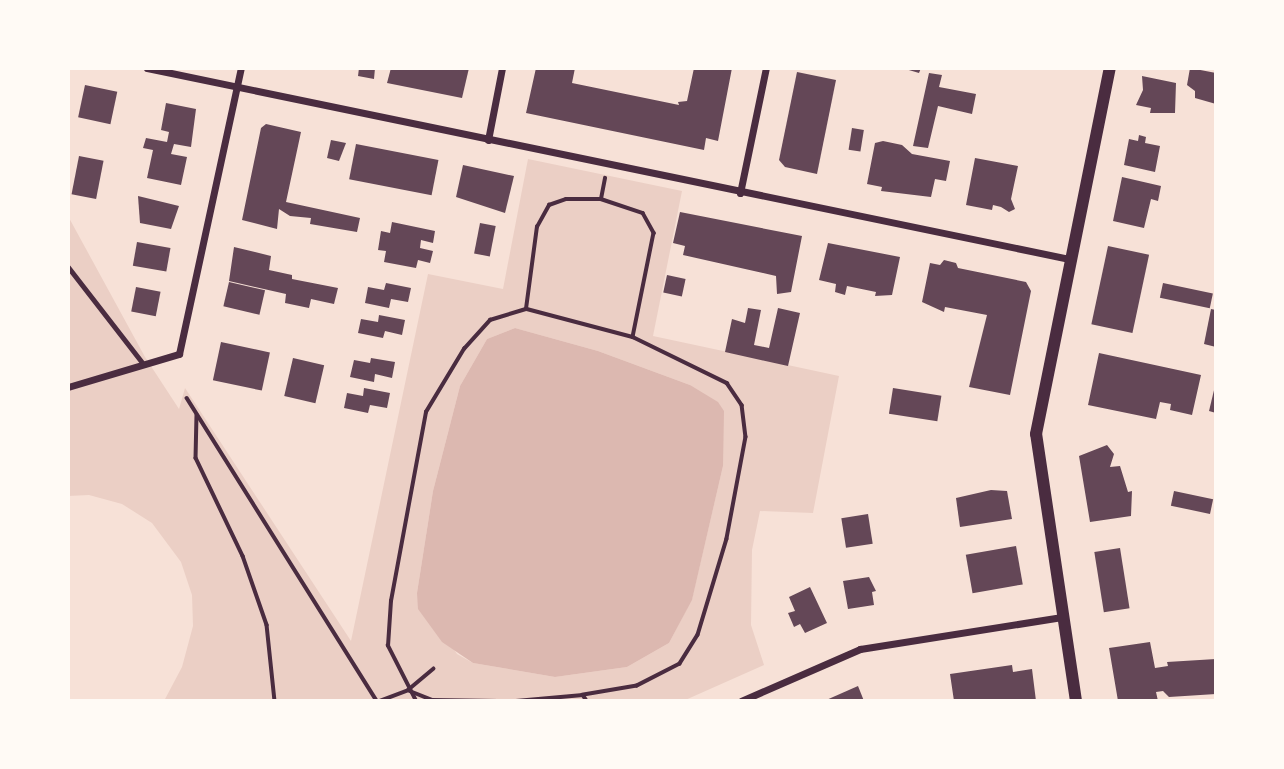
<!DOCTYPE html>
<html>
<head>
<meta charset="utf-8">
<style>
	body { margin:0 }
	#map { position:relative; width:1284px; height:769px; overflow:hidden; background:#f7e1d7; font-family:Raleway,sans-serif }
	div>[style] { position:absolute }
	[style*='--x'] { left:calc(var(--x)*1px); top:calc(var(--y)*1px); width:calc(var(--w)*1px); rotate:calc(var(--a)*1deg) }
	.green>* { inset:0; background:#ebcfc5 }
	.water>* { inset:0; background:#dcb8b0 }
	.building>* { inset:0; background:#644757; transform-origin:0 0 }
	.path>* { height:3.5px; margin:-1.75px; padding:0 1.75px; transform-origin:1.75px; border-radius:1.75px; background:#4a2c40 }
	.service>* { height:5px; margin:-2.5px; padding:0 2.5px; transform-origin:2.5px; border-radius:2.5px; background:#4a2c40 }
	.minor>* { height:7px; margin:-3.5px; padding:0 3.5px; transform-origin:3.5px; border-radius:3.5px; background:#4a2c40 }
	.tertiary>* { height:12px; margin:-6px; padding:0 6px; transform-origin:6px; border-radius:6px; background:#4a2c40 }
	span { translate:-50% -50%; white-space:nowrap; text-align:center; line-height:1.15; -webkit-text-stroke:5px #fffaf5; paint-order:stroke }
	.frame { position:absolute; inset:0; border:70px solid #fffaf5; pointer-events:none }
</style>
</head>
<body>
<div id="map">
	<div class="green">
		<div style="clip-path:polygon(evenodd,528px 159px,682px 191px,653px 336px,839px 376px,813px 513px,760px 511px,752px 550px,751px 625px,764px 665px,683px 701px,164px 701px,182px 667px,193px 626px,192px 595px,181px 562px,152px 523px,122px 504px,89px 495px,68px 496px,68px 216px,145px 357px,179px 409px,185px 388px,351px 641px,428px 274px,503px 289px,528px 159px,515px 328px,598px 351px,690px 385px,723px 466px,692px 599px,669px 643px,627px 667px,555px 677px,473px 663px,457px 654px,417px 593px,433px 491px,460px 386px,487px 339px,515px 328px)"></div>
	</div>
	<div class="water">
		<div style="clip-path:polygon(515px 328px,598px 351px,690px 385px,718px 402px,724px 411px,723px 466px,692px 600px,669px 643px,627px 667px,555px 677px,473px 663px,442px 642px,418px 609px,417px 593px,433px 491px,460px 386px,487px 339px)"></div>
	</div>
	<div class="building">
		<div style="clip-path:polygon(359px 68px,375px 68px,374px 79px,358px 76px)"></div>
		<div style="clip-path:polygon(391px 68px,469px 68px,462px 98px,387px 83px)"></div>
		<div style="clip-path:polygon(536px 68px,575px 68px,572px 83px,679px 105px,678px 102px,687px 101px,694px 68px,732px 68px,718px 141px,706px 138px,704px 150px,526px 113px)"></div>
		<div style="clip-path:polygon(902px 68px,921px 68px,919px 73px)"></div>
		<div style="clip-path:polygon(1190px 68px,1216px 73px,1216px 104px,1195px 98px,1195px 91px,1187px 85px)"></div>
		<div style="clip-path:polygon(797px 72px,836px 80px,817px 174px,785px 167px,779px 160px)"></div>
		<div style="clip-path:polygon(929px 73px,942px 75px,939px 87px,976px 94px,972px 114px,938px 106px,928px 148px,913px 146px)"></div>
		<div style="clip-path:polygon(1142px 76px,1176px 83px,1175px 113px,1150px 113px,1151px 108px,1136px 105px,1143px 90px)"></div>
		<div style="left:85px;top:85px;width:33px;height:33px;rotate:12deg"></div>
		<div style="clip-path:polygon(166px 103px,196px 109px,191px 147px,174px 144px,171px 154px,187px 157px,181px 185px,147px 178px,153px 150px,143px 148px,146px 138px,167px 142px,169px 132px,161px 130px)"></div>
		<div style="clip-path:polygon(266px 124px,301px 132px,286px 202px,360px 218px,357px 232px,310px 224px,311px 218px,290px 216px,279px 209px,277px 229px,242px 220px,261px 128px)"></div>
		<div style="left:852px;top:128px;width:12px;height:22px;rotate:9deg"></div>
		<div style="clip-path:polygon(1139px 135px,1146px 137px,1145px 143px,1160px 146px,1155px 172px,1124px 165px,1129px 139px,1138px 141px)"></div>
		<div style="clip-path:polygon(331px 140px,346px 143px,339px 161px,327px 158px)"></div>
		<div style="clip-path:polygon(883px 141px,902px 145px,912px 154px,950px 161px,946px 181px,935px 179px,931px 197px,881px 191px,882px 187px,867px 184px,875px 143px)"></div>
		<div style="left:356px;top:144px;width:84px;height:36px;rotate:11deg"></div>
		<div style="left:79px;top:156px;width:25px;height:39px;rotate:11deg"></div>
		<div style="clip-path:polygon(975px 158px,1018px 166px,1011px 199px,1015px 209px,1009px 212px,1001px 207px,993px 205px,992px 210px,966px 205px)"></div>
		<div style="clip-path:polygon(463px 165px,514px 176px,505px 213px,456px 197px)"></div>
		<div style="clip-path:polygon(1122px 177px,1161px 186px,1158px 201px,1151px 199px,1144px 228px,1113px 221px)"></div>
		<div style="clip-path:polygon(138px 196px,179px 206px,171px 229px,140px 223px)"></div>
		<div style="clip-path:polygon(680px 212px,802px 236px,791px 292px,777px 294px,776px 276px,683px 255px,685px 246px,673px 243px)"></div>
		<div style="clip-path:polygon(392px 222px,435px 231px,433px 243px,421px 240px,420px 248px,433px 251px,430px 263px,418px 260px,416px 268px,384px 262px,386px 251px,378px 250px,381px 231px,390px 233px)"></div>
		<div style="left:480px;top:223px;width:16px;height:31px;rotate:11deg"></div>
		<div style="left:137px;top:242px;width:34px;height:24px;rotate:10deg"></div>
		<div style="clip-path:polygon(828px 243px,900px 257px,892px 295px,875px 296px,876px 292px,847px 286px,845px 295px,835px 292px,836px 284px,819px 280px)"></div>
		<div style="left:1108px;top:246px;width:42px;height:80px;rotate:12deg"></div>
		<div style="clip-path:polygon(234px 247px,271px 256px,269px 270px,292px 275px,292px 279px,338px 288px,334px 304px,311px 299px,309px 308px,285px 303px,286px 294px,229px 281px)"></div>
		<div style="clip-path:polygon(944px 260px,956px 263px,958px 268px,1026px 282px,1031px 291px,1010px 395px,969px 387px,987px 315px,945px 307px,944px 312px,922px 302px,930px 263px,940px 265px)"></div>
		<div style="left:667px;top:275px;width:19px;height:18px;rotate:12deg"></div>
		<div style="left:229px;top:282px;width:37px;height:25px;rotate:13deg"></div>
		<div style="clip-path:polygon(386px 283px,411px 288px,408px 302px,391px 299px,389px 308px,365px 303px,368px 287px,384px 290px)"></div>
		<div style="left:1163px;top:283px;width:51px;height:15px;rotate:12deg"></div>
		<div style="left:136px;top:287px;width:25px;height:25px;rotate:11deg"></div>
		<div style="clip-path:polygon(748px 308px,761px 310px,754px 345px,769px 348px,778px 308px,800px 313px,788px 366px,725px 352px,732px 319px,745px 323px)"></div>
		<div style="clip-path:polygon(1211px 309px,1216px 310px,1216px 347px,1204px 344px)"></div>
		<div style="clip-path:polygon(379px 315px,405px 320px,402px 335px,385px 331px,383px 338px,358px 333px,361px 319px,378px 322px)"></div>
		<div style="left:221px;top:342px;width:50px;height:39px;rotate:12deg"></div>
		<div style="clip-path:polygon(1099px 353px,1201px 375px,1192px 415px,1170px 410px,1171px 404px,1160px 402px,1156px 419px,1088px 405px)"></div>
		<div style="left:293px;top:358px;width:32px;height:39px;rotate:13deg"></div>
		<div style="clip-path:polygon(371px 358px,395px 362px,392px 378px,375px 374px,374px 382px,350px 377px,354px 360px,370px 363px)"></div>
		<div style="clip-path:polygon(1215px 386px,1216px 386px,1216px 413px,1209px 411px)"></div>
		<div style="clip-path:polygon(364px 388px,390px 393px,387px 408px,370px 405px,368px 413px,344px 408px,347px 393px,363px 396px)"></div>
		<div style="left:893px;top:388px;width:49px;height:26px;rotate:9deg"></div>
		<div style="clip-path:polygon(1107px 445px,1114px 454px,1110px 467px,1120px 466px,1128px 492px,1132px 491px,1131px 516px,1090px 522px,1079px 456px)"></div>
		<div style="clip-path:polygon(991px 490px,1007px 491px,1012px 519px,960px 527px,956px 498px)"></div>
		<div style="left:1174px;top:491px;width:40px;height:15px;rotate:12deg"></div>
		<div style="left:868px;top:514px;width:30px;height:27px;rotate:81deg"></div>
		<div style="left:1016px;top:546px;width:39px;height:51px;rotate:80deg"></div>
		<div style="left:1120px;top:548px;width:61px;height:26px;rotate:81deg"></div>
		<div style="clip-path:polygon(869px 577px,876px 591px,872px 592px,874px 605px,848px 609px,843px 581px)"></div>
		<div style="clip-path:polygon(810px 587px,827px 623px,805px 633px,800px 624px,794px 627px,788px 613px,795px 611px,789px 597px)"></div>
		<div style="clip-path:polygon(1150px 642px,1155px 668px,1168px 666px,1167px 662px,1216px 659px,1216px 694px,1169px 697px,1163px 691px,1156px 692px,1158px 701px,1118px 701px,1109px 648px)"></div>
		<div style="clip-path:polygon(1012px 665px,1013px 672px,1032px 669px,1036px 701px,954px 701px,950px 674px)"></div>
		<div style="clip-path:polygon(858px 686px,864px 701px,824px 701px)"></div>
	</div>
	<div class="path">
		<div style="--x:601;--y:199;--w:21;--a:-79"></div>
		<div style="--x:527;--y:309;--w:110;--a:14.8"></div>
		<div style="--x:187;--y:398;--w:358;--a:57.9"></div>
		<div style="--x:197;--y:415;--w:43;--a:91.3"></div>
		<div style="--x:196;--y:458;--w:109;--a:64.4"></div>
		<div style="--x:243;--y:556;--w:73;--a:70.8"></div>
		<div style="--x:267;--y:625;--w:76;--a:84"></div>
		<div style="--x:410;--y:691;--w:24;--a:22"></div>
		<div style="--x:432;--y:700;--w:66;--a:0.9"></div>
		<div style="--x:380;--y:701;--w:30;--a:-21"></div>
		<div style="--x:408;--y:690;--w:33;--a:-40"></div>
		<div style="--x:416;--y:701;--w:62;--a:-117"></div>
		<div style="--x:388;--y:646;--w:45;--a:-86.2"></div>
		<div style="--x:391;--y:601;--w:192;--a:-79.5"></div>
		<div style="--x:426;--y:412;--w:74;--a:-58.9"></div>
		<div style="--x:464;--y:349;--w:39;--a:-48"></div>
		<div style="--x:490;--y:320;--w:38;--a:-17"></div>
		<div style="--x:526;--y:309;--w:83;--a:-82.4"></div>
		<div style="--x:537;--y:227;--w:25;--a:-61"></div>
		<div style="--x:549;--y:205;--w:18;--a:-19"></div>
		<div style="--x:566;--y:199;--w:35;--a:0"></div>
		<div style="--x:601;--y:199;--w:44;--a:18.4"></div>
		<div style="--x:643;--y:213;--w:23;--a:61"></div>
		<div style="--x:654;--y:233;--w:106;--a:101.4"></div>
		<div style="--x:633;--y:337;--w:105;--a:26.1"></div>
		<div style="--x:727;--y:383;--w:27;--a:56"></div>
		<div style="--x:742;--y:405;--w:32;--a:83"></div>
		<div style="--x:746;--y:437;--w:104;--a:100.6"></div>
		<div style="--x:727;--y:539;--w:100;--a:106.8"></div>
		<div style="--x:698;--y:635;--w:34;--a:122"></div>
		<div style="--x:680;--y:664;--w:48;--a:152.9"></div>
		<div style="--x:637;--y:686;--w:55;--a:170.5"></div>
		<div style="--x:583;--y:695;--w:7;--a:56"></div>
		<div style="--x:516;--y:701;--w:67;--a:-5.1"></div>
	</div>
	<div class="service">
		<div style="--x:68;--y:267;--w:124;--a:52.2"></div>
	</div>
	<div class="minor">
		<div style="--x:147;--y:68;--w:942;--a:11.7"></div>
		<div style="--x:488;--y:140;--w:73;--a:-79"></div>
		<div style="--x:740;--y:193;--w:128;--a:-78.3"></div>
		<div style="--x:68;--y:387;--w:116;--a:-16.6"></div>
		<div style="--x:179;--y:354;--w:293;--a:-77.8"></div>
		<div style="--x:741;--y:701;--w:130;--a:-23.6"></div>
		<div style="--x:860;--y:649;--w:206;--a:-9"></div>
	</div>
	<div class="tertiary">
		<div style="--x:1076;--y:701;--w:270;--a:-98.5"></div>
		<div style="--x:1036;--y:434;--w:373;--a:-78.6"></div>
	</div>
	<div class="frame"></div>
</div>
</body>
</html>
